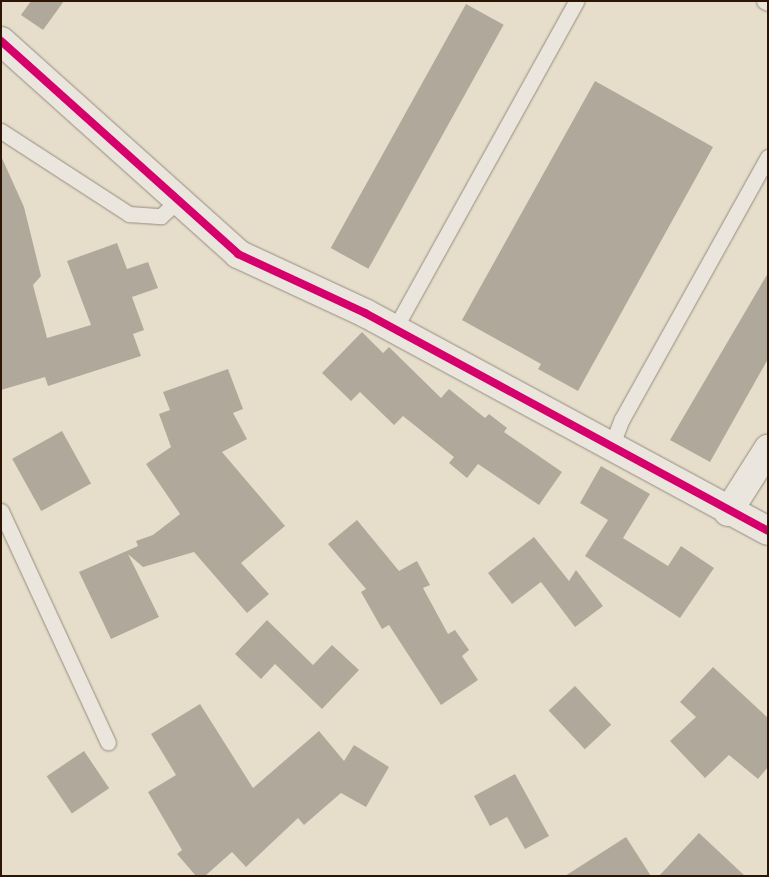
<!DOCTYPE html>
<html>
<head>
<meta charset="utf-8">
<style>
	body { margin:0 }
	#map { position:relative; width:769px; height:877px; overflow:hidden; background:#e6decb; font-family:"Gentium Book Plus",serif }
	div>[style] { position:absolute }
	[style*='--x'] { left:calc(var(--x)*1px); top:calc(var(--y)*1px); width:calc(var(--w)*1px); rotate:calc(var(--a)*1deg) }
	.building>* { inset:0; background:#b0a99b; transform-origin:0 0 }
	.roads { filter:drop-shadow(0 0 1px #948c7f) drop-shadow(0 0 1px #948c7f) }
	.service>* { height:15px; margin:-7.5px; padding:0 7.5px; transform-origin:7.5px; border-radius:7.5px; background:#ebe6dd }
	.minor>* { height:28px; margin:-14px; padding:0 14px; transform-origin:14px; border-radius:14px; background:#ebe6dd }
	.cycleway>* { height:8px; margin:-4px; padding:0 4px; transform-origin:4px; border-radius:4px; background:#d6006c }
	span { translate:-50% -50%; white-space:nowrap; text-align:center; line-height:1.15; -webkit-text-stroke:5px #f7edd5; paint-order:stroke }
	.frame { position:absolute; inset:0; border:2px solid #2d1403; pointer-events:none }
</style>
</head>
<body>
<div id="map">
	<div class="building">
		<div style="clip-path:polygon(31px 1px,64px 1px,43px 30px,21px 15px)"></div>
		<div style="left:466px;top:4px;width:43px;height:279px;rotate:29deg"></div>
		<div style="clip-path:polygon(595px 81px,713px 147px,578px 391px,538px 369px,541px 364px,462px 320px)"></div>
		<div style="clip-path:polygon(1px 156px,24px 207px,41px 276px,33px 285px,47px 338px,91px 325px,67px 261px,117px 243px,127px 269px,148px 262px,158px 288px,132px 297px,144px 330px,133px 334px,141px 356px,48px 386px,45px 377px,1px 390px)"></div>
		<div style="clip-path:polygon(768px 273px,768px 359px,710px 462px,670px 440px)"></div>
		<div style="clip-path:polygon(362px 332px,383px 353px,389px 347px,441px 398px,449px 389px,485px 418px,489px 414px,507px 428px,504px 432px,562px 472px,539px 505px,478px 464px,467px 478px,449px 463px,454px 457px,403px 416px,394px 425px,360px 392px,351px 401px,322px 373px)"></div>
		<div style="clip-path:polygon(228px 369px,243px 409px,233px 413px,247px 439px,222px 452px,285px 526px,241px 563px,269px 594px,247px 613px,194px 552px,143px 567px,128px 554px,159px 617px,111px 639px,79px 572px,138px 546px,136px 541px,153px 535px,180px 514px,146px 464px,171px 447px,159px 414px,170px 410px,163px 392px)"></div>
		<div style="left:62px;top:431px;width:60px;height:57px;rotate:61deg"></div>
		<div style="clip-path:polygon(601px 466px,650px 494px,623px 538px,668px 566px,681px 546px,714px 568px,680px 618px,585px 556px,608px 520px,580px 503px)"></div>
		<div style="clip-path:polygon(357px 520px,399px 571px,417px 561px,430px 585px,423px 588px,448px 634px,455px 630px,469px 650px,462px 656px,478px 680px,441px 705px,389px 625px,382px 629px,361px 592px,366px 589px,328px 544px)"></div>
		<div style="clip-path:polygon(534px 537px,569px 581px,576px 570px,603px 606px,575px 627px,541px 582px,512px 604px,488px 573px)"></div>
		<div style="clip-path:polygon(267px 620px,313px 665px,332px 645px,359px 670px,322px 709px,275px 664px,261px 679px,235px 654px)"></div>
		<div style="clip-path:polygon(713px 667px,768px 718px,768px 767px,758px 779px,729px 755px,705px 778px,670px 741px,696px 717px,680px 702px)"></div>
		<div style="left:575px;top:686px;width:53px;height:36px;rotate:47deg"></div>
		<div style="clip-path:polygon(200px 704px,253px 788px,319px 731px,344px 761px,354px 745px,389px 767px,366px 807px,341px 793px,304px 825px,298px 818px,246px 867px,232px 852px,205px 876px,196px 876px,177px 854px,182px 850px,148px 792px,176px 775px,151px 734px)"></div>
		<div style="left:84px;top:751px;width:45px;height:45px;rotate:56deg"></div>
		<div style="clip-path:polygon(515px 774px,549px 836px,525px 849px,507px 817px,490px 826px,474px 796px)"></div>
		<div style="clip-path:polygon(699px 833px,745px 876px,659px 876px)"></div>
		<div style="clip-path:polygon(626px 837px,651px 876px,565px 876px)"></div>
	</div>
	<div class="roads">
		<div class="service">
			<div style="--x:764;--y:1;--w:4;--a:27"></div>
			<div style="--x:1;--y:131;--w:153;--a:33"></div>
			<div style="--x:129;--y:214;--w:32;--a:4"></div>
			<div style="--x:161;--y:216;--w:24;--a:-42"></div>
			<div style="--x:394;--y:330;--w:376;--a:-61"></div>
			<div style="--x:611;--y:447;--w:30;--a:-69"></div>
			<div style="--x:622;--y:419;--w:300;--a:-60.9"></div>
			<div style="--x:1;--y:511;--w:255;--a:65.2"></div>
		</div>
		<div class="minor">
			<div style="--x:1;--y:41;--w:319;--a:41.9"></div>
			<div style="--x:238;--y:254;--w:140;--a:24.9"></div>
			<div style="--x:365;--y:313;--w:458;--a:28.4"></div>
			<div style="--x:728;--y:512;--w:75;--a:-57.6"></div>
		</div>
	</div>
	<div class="cycleway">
		<div style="--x:1;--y:41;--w:319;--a:41.9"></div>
		<div style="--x:238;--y:254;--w:140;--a:24.9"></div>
		<div style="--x:365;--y:313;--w:458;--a:28.4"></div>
	</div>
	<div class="frame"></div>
</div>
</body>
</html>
